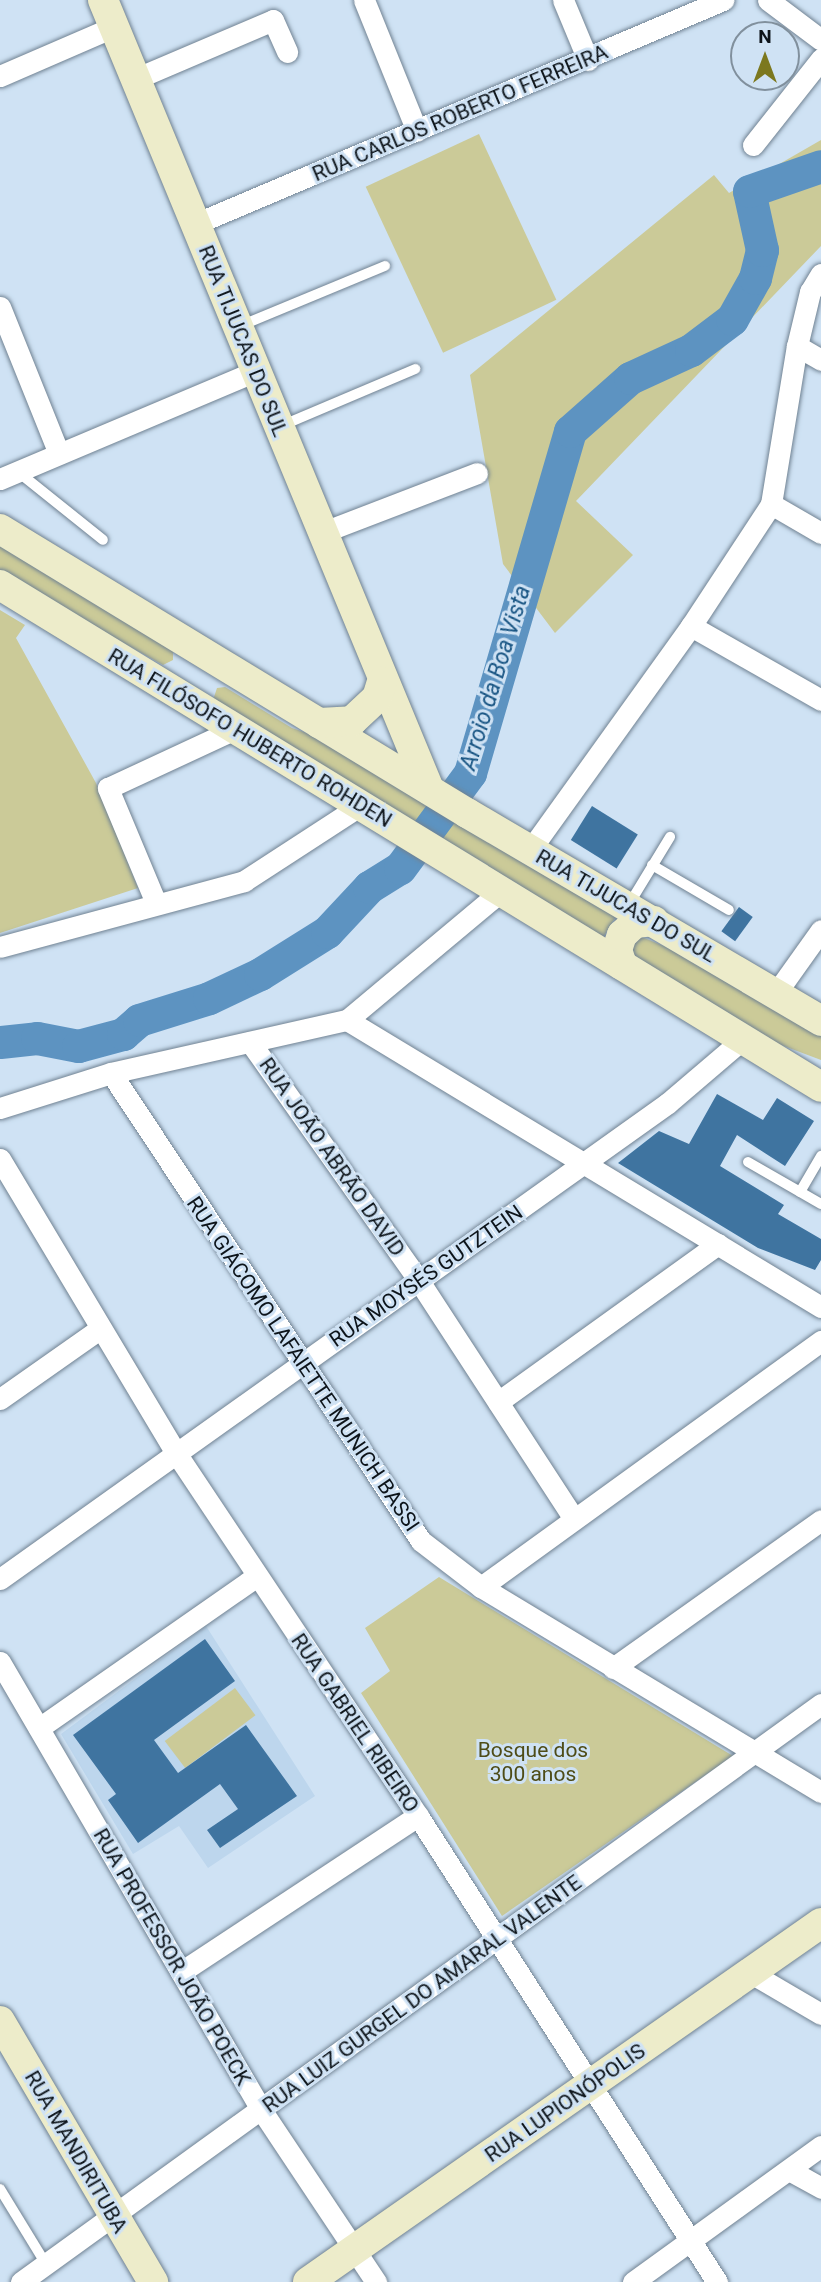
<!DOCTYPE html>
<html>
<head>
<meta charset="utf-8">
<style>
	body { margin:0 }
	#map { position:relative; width:821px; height:2282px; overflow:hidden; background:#cfe2f4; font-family:Roboto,sans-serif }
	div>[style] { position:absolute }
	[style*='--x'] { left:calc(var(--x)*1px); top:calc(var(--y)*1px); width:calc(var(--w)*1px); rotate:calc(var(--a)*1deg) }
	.built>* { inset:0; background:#bdd6ed }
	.green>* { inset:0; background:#cbca98; transform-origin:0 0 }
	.river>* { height:33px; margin:-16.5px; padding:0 16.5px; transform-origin:16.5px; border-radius:16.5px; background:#5d93c1 }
	.building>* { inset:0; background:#3f74a0; transform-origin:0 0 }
	.roads { filter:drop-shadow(0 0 2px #708292) drop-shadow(0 0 2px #708292) }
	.lane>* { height:10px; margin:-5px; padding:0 5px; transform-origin:5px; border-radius:5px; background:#fff }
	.street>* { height:21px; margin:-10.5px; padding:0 10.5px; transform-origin:10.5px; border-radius:10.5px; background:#fff }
	.secondary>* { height:30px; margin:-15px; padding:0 15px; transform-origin:15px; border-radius:15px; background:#edecca }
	span { translate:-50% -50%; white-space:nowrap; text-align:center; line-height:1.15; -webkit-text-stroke:6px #cfe2f4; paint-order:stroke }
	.street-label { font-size:21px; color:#0d141a }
	.park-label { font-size:21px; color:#4e4c17 }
	.water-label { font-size:23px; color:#1a5684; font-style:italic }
	.north { position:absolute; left:730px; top:21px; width:70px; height:70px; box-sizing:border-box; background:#cfe2f4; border:2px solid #81909d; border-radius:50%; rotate:0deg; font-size:19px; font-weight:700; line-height:28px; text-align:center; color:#0d141a }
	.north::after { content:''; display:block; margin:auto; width:24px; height:32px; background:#7c781e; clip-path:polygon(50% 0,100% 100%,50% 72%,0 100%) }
</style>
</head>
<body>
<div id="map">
	<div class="built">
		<div style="clip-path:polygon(206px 1626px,315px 1796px,208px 1868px,179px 1826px,133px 1854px,61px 1734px)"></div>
	</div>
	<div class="green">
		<div style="left:479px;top:134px;width:183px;height:125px;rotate:65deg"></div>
		<div style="clip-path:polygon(821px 140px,821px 246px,576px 501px,633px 555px,555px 633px,503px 564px,470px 375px,714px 175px,729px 193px)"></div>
		<div style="clip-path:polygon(0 544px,173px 649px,173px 660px,163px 665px,0 574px)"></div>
		<div style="clip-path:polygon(0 610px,25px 625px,16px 638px,96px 783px,138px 888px,0 933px)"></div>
		<div style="clip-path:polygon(225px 687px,292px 728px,325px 739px,618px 913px,602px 939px,213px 700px,217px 688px)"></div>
		<div style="clip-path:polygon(642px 937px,707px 964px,821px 1031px,821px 1060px,760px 1037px,628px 957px,626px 947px)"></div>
		<div style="clip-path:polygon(439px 1577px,733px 1756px,502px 1916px,361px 1693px,390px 1671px,365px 1628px)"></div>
		<div style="left:235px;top:1688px;width:34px;height:88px;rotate:53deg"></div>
	</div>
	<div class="river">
		<div style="--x:0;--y:1042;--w:37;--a:-6"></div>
		<div style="--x:37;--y:1038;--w:42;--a:11"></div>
		<div style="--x:78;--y:1046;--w:47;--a:-14.9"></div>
		<div style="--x:123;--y:1034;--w:21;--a:-41"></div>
		<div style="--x:139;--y:1020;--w:73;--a:-17.4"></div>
		<div style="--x:209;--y:998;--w:56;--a:-25.2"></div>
		<div style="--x:260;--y:974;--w:79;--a:-32.1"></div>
		<div style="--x:327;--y:932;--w:62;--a:-47"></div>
		<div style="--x:369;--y:887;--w:36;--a:-32"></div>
		<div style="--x:400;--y:868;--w:118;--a:-53.6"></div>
		<div style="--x:470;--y:773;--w:356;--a:-73.7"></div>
		<div style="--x:570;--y:431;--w:80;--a:-41.5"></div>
		<div style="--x:630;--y:378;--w:67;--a:-24.7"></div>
		<div style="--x:691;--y:350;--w:51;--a:-37.1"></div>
		<div style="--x:732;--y:319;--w:47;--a:-60.7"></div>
		<div style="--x:755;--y:278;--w:29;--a:-76"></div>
		<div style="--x:762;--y:250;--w:60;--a:-102.4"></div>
		<div style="--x:749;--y:191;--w:76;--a:-19.1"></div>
	</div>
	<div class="building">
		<div style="left:592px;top:806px;width:54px;height:40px;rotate:32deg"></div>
		<div style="left:739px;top:907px;width:17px;height:30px;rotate:36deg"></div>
		<div style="clip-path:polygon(717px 1094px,763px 1120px,777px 1098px,814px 1121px,785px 1166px,737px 1135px,720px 1166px,784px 1205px,778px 1214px,821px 1239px,821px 1260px,815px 1270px,758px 1248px,618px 1163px,659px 1131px,689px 1144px)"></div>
		<div style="clip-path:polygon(205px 1639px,235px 1681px,154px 1740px,178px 1773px,246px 1725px,297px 1796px,220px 1848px,207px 1830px,238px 1809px,220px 1784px,138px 1843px,108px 1800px,116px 1794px,73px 1735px)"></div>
	</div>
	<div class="roads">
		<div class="lane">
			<div style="--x:240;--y:326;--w:157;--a:-22.5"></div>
			<div style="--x:281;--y:426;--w:146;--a:-23"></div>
			<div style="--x:17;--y:471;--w:110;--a:38.7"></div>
			<div style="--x:652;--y:865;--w:89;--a:30.3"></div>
			<div style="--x:628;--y:906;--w:81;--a:-58.7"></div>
			<div style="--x:748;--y:1162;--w:84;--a:29.9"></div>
			<div style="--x:800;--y:1192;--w:42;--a:-59.7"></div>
			<div style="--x:0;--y:2189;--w:88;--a:58.5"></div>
		</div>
		<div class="street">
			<div style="--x:364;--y:0;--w:141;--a:68"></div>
			<div style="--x:563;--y:0;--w:65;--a:67.4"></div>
			<div style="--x:768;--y:0;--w:66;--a:37"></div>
			<div style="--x:0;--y:76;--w:123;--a:-23.4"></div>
			<div style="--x:135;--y:79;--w:150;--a:-23.1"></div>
			<div style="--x:273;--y:20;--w:35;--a:66"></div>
			<div style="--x:753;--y:145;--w:110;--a:-51.7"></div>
			<div style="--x:195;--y:224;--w:574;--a:-22.99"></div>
			<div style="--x:0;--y:307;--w:158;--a:68.1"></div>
			<div style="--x:797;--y:346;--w:28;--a:30"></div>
			<div style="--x:0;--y:479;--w:278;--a:-22.9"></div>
			<div style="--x:771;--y:504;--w:58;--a:30.1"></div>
			<div style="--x:321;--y:533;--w:167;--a:-21"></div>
			<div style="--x:691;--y:626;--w:150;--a:29.6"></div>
			<div style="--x:530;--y:850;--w:276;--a:-54.3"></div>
			<div style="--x:691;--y:626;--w:146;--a:-56.7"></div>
			<div style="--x:771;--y:504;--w:160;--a:-80.7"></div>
			<div style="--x:797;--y:346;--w:56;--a:-76.5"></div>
			<div style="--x:810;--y:292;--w:21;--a:-59"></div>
			<div style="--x:156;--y:903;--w:125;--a:-112.7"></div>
			<div style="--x:108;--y:788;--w:140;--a:-24.9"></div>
			<div style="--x:0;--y:947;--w:253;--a:-15.1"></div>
			<div style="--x:244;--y:881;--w:140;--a:-33"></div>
			<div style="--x:776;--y:993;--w:77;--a:-54.5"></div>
			<div style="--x:347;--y:1020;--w:554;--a:31.19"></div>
			<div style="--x:250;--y:1042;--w:293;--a:54.7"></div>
			<div style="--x:419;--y:1281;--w:284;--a:56.9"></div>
			<div style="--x:111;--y:1073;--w:561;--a:56.48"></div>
			<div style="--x:421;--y:1541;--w:76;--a:37.5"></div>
			<div style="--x:481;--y:1587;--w:397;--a:31.1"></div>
			<div style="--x:0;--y:1108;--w:116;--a:-17.5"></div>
			<div style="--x:111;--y:1073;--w:242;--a:-12.7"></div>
			<div style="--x:347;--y:1020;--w:199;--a:-39.9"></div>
			<div style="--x:0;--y:1159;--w:343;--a:59.1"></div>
			<div style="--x:176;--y:1453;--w:436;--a:56.3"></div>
			<div style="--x:418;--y:1816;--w:554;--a:57.31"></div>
			<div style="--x:0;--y:1399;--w:123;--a:-35.1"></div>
			<div style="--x:498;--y:1402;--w:271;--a:-35.7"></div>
			<div style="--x:0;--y:1579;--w:820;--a:-35.47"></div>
			<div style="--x:668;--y:1103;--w:99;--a:-40.5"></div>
			<div style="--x:481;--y:1587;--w:420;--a:-35.9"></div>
			<div style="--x:0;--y:1662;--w:520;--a:59.74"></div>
			<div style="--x:262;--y:2111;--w:206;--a:56.3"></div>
			<div style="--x:613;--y:1668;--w:255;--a:-35.4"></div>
			<div style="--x:39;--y:1728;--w:266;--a:-34.9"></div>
			<div style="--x:181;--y:1972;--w:284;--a:-33.4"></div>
			<div style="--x:751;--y:1973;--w:81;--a:30.4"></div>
			<div style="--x:789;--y:2170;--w:37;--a:29"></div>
			<div style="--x:21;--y:2282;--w:987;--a:-35.85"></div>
			<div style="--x:633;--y:2282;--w:232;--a:-35.9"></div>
		</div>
		<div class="secondary">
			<div style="--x:103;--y:0;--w:854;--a:67.55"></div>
			<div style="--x:0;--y:529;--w:547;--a:31.31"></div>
			<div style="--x:467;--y:813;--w:411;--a:30.4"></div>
			<div style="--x:0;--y:585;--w:962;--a:31.44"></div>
			<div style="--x:319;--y:723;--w:33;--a:-3"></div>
			<div style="--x:352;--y:721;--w:34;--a:-43"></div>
			<div style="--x:377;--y:698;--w:17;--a:-73"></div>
			<div style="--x:622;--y:965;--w:16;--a:-108"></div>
			<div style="--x:617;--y:950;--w:16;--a:-72"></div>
			<div style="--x:622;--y:935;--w:18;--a:-43"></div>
			<div style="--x:635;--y:923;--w:19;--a:-6"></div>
			<div style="--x:0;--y:2021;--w:303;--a:59.6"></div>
			<div style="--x:308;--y:2282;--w:626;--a:-34.98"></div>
		</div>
	</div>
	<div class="street-label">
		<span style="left:460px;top:113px;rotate:-23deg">RUA CARLOS ROBERTO FERREIRA</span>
		<span style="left:243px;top:341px;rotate:68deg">RUA TIJUCAS DO SUL</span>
		<span style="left:250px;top:738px;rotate:31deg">RUA FILÓSOFO HUBERTO ROHDEN</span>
		<span style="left:626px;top:906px;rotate:30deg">RUA TIJUCAS DO SUL</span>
		<span style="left:332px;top:1157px;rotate:55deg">RUA JOÃO ABRÃO DAVID</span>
		<span style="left:426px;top:1276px;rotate:-35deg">RUA MOYSÉS GUTZTEIN</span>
		<span style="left:303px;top:1364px;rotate:56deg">RUA GIÁCOMO LAFAIETTE MUNICH BASSI</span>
		<span style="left:355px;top:1723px;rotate:56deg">RUA GABRIEL RIBEIRO</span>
		<span style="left:172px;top:1957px;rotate:60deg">RUA PROFESSOR JOÃO POECK</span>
		<span style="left:422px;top:1994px;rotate:-36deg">RUA LUIZ GURGEL DO AMARAL VALENTE</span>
		<span style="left:565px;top:2103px;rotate:-35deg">RUA LUPIONÓPOLIS</span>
		<span style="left:76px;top:2152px;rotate:60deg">RUA MANDIRITUBA</span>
	</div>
	<div class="park-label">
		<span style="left:533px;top:1762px">Bosque dos<br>300 anos</span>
	</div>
	<div class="water-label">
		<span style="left:496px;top:678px;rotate:-73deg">Arroio da Boa Vista</span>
	</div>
	<div class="north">N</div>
</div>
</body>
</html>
